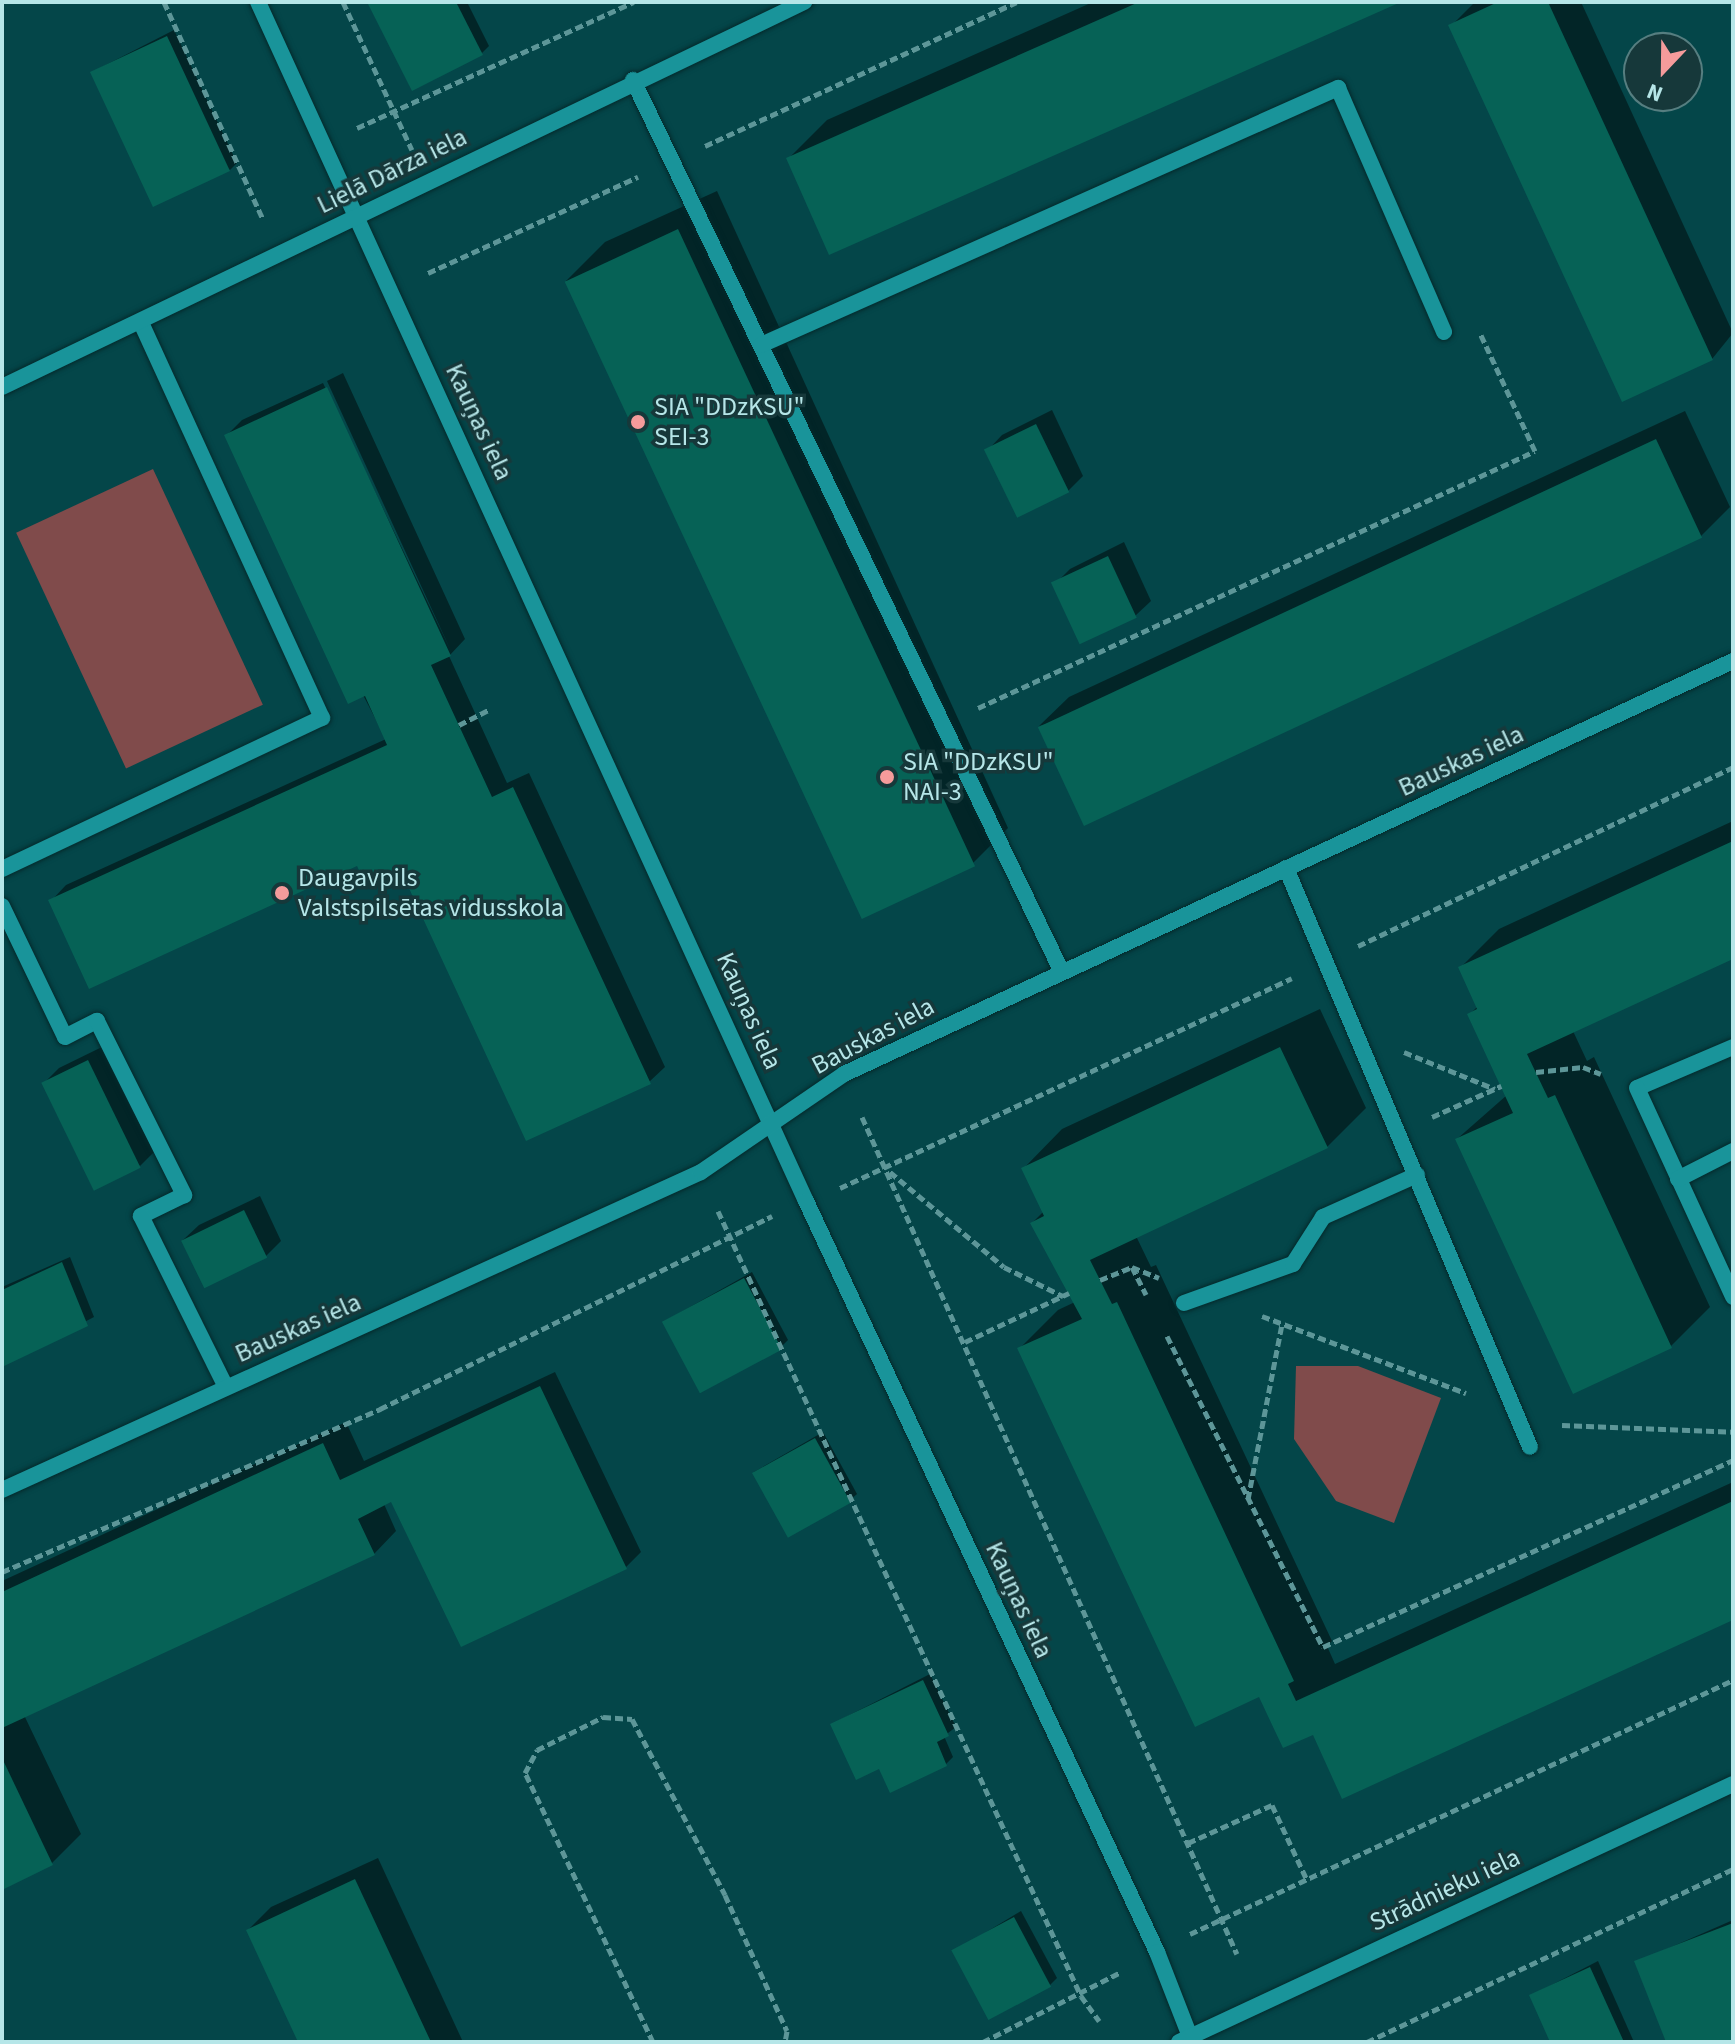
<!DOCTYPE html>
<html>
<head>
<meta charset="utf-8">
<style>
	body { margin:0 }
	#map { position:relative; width:1735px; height:2044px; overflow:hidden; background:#044649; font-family:"Source Sans 3",sans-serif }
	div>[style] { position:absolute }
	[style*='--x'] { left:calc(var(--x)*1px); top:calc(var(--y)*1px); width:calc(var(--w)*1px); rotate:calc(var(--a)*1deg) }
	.green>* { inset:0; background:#804b4b; transform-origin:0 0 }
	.shadow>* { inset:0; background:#0007 }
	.building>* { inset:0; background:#066256; transform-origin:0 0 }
	.path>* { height:5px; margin-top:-2.5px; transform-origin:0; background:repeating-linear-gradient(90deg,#5d9698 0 8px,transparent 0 12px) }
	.roads { filter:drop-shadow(0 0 2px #05292b) drop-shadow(0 0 2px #05292b) }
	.service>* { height:16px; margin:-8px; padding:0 8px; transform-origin:8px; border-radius:8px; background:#19949a }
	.minor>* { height:16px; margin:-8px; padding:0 8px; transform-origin:8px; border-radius:8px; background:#19949a }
	.dots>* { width:22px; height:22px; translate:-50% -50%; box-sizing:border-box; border:4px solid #16383a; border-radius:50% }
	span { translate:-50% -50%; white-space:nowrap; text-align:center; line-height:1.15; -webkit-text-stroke:7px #16383a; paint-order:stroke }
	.street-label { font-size:26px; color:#b6e6e8 }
	.poi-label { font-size:26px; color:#b6e6e8 }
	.left { translate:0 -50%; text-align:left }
	.frame { position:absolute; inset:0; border:4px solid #b6e6e8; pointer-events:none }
	.north { position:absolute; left:1623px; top:32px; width:80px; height:80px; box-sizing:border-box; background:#16383a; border:2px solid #567e80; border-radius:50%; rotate:202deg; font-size:22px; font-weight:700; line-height:32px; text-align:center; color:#b6e6e8 }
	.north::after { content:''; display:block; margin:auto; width:28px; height:36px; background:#f59b9b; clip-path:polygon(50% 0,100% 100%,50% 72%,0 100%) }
</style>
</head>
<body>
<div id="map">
	<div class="green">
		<div style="left:153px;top:469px;width:260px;height:151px;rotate:65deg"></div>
		<div style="clip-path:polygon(1296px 1366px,1358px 1366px,1441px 1398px,1394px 1523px,1336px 1501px,1294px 1439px)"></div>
	</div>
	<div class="shadow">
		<div style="clip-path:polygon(369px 2px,467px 2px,489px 46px,482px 53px)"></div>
		<div style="clip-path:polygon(1093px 2px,1396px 2px,788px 159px,827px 120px)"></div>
		<div style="clip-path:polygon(1581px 2px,1733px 333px,1712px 359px,1451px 26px,1475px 2px)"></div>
		<div style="clip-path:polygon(174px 30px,237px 163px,230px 170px,92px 72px)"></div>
		<div style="clip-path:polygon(717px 191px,1008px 828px,969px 867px,566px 281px,605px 242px)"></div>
		<div style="clip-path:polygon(343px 373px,465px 639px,449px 656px,507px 783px,529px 773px,665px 1067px,649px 1082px,402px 869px,358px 863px,51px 901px,66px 885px,386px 739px,227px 435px,242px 420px,323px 383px,451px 651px,327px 381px)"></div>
		<div style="clip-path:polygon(1052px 410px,1083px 476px,1068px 491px,987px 451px,1002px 435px)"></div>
		<div style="clip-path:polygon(1685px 411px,1730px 507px,1701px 536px,1039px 726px,1069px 697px)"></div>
		<div style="clip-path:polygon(1124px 542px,1151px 601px,1135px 616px,1055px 584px,1070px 569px)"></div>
		<div style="clip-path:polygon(1733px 821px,1733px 957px,1573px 1031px,1587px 1061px,1594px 1057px,1710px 1307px,1671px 1346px,1457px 1139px,1507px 1095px,1469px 1015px,1478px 1006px,1460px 968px,1499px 929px)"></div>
		<div style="clip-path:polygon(1320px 1009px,1366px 1108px,1327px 1147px,1136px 1236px,1151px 1267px,1156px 1265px,1332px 1641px,1327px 1646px,1335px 1664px,1733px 1482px,1733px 1617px,1314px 1732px,1260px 1694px,1019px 1349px,1058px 1310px,1075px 1302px,1032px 1223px,1044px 1211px,1024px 1168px,1062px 1129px)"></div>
		<div style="clip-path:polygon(104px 1046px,155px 1151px,140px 1166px,43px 1084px,59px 1068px)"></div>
		<div style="clip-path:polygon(260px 1196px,281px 1241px,266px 1256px,183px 1240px,199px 1225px)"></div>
		<div style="clip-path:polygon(70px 1257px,94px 1317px,2px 1365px,2px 1287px)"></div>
		<div style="clip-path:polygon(752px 1272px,788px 1340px,781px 1347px,665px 1321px)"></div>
		<div style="clip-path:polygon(555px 1372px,641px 1552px,626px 1567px,392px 1500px,384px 1504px,396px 1531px,374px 1554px,24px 1715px,81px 1834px,52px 1863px,2px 1887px,2px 1581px,346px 1422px,364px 1461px)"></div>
		<div style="clip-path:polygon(823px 1432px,857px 1494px,849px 1501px,754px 1472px)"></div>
		<div style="clip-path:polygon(930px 1674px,956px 1727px,944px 1736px,953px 1757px,946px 1764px,880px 1766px,832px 1724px)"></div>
		<div style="clip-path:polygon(378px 1858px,463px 2042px,300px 2042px,248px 1930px,271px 1907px)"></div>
		<div style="clip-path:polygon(1021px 1911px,1057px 1978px,1050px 1985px,955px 1951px)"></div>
		<div style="clip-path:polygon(1733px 1920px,1733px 2042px,1668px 2042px,1637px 1962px)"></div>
		<div style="clip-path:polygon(1598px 1961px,1634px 2042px,1553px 2042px,1532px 1995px)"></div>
	</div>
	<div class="building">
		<div style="clip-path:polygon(367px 2px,456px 2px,483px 55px,412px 91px)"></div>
		<div style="clip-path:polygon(1139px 2px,1401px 2px,829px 255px,786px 158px)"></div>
		<div style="clip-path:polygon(1498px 2px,1548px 2px,1713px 360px,1622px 402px,1448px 25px)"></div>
		<div style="left:167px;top:36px;width:149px;height:85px;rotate:65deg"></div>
		<div style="left:678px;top:229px;width:703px;height:125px;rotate:65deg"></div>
		<div style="clip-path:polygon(327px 387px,451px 656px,431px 665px,492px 797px,513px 787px,651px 1084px,526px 1141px,401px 871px,367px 887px,357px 866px,89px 989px,48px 900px,387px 745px,365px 696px,348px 704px,224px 435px)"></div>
		<div style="left:1036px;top:424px;width:76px;height:58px;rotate:64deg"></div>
		<div style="left:1656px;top:439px;width:109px;height:682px;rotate:65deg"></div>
		<div style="left:1108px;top:556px;width:68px;height:63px;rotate:65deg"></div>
		<div style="clip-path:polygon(1733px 841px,1733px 959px,1527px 1054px,1548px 1098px,1555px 1095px,1672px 1348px,1573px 1394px,1455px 1139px,1513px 1113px,1467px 1014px,1477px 1009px,1458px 967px)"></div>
		<div style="clip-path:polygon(1280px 1047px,1328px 1148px,1090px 1260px,1112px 1304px,1117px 1302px,1294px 1681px,1288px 1684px,1296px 1701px,1733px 1501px,1733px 1620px,1342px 1799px,1313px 1735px,1283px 1748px,1259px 1697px,1195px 1727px,1017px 1348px,1082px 1319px,1030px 1223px,1044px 1216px,1021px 1168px)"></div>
		<div style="left:88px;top:1060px;width:120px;height:52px;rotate:64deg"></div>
		<div style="left:244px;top:1210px;width:53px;height:70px;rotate:64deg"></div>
		<div style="clip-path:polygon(62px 1262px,88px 1326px,2px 1367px,2px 1290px)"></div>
		<div style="left:744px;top:1278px;width:81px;height:93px;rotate:62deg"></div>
		<div style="clip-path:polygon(540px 1386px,627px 1569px,461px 1647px,391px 1502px,358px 1519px,375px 1555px,2px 1728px,2px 1592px,323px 1443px,340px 1480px)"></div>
		<div style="left:815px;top:1438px;width:74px;height:72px;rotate:61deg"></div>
		<div style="clip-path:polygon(923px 1680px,949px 1736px,937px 1742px,947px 1766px,890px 1793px,879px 1769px,856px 1780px,830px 1724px)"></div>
		<div style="clip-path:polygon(2px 1758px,53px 1865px,2px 1890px)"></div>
		<div style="clip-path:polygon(355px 1879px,431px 2042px,298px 2042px,246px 1930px)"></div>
		<div style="left:1014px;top:1917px;width:79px;height:71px;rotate:62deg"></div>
		<div style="clip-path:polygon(1733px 1923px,1733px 2042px,1666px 2042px,1634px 1961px)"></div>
		<div style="clip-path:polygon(1590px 1967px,1624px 2042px,1550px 2042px,1529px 1995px)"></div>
	</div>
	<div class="path">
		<div style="--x:164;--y:2;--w:239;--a:65.5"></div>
		<div style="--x:343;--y:2;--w:163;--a:65"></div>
		<div style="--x:357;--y:128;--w:304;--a:-24.5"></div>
		<div style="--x:705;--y:146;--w:343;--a:-24.8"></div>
		<div style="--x:428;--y:273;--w:231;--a:-24.6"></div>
		<div style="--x:978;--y:708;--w:613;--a:-24.77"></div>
		<div style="--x:1535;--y:451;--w:130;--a:-115"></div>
		<div style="--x:459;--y:725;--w:33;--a:-27"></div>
		<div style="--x:1358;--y:946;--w:416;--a:-25.5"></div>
		<div style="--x:1404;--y:1052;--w:98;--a:22.1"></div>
		<div style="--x:1536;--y:1072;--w:47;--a:-6.1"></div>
		<div style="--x:1583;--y:1067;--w:19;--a:21"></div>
		<div style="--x:862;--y:1117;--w:917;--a:65.87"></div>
		<div style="--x:1432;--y:1117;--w:76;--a:-24.2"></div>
		<div style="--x:890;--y:1172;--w:148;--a:39.8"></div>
		<div style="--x:1004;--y:1267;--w:66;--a:26.2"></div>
		<div style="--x:840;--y:1188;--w:498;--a:-24.9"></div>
		<div style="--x:718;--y:1211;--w:865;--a:65.18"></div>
		<div style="--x:1081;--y:1996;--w:31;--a:54"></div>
		<div style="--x:1132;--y:1267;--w:31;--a:63"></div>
		<div style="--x:1100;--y:1280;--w:35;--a:-22"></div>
		<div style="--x:1132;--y:1267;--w:29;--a:22"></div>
		<div style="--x:1262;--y:1316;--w:218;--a:20.7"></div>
		<div style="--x:1167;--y:1336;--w:348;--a:63.4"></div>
		<div style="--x:1323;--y:1647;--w:451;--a:-24.5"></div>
		<div style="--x:965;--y:1342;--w:115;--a:-25.2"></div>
		<div style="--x:1562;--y:1425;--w:171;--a:2.3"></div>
		<div style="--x:1248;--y:1499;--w:178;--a:-79"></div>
		<div style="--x:2;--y:1572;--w:412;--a:-23.3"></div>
		<div style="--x:380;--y:1409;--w:437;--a:-26.2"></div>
		<div style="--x:1188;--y:1843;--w:92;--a:-24.3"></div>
		<div style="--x:1272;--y:1805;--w:81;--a:65"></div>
		<div style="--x:1190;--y:1934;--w:599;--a:-25.07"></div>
		<div style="--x:653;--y:2042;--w:298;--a:-115.4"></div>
		<div style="--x:525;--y:1773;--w:26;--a:-62"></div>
		<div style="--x:537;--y:1750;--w:74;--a:-26.6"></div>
		<div style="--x:603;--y:1717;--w:29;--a:4"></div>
		<div style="--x:632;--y:1719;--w:199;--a:62.1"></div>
		<div style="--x:725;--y:1895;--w:149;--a:65.5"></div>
		<div style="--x:787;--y:2031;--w:11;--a:100"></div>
		<div style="--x:983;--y:2042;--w:153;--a:-26.9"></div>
		<div style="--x:1367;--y:2042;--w:405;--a:-25.3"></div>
	</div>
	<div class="roads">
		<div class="service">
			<div style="--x:633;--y:80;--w:988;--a:64.32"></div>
			<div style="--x:761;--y:345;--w:632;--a:-24.01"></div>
			<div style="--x:1338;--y:88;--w:266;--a:66.5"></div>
			<div style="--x:1286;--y:868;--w:628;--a:67.15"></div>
			<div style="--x:2;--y:869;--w:354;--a:-25.3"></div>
			<div style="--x:322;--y:718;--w:434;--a:-114.6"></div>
			<div style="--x:2;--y:906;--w:145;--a:64.3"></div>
			<div style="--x:65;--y:1037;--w:36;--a:-27"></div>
			<div style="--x:97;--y:1021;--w:195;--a:63.4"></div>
			<div style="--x:184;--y:1195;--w:48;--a:154"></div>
			<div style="--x:141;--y:1216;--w:191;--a:63.6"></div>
			<div style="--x:1733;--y:1047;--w:104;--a:156.9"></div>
			<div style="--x:1637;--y:1088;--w:230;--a:65.3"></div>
			<div style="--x:1678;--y:1179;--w:62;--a:-27"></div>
			<div style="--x:1184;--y:1303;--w:116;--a:-19.7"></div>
			<div style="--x:1293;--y:1264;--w:56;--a:-57.4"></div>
			<div style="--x:1323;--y:1217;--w:103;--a:-24.1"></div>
		</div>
		<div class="minor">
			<div style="--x:258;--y:2;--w:1318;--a:65.44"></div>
			<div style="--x:806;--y:1201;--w:829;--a:64.95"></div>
			<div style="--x:1157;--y:1952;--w:97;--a:68.7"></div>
			<div style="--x:2;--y:387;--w:890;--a:-25.64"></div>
			<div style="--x:2;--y:1490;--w:768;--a:-24.46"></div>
			<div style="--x:701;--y:1172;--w:173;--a:-34.4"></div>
			<div style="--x:844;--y:1074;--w:980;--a:-24.92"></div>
			<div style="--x:1179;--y:2042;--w:611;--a:-24.97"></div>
		</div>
	</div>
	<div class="dots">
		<div style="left:638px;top:422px;background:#f59b9b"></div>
		<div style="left:887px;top:777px;background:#f59b9b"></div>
		<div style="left:282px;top:893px;background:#f59b9b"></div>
	</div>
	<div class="street-label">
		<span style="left:392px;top:171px;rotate:-26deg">Lielā Dārza iela</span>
		<span style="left:479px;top:422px;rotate:65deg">Kauņas iela</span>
		<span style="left:1461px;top:761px;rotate:-25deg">Bauskas iela</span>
		<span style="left:749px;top:1011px;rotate:66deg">Kauņas iela</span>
		<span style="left:873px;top:1036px;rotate:-28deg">Bauskas iela</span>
		<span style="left:298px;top:1328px;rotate:-24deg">Bauskas iela</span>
		<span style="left:1019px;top:1600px;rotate:65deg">Kauņas iela</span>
		<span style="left:1445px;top:1890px;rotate:-25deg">Strādnieku iela</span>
	</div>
	<div class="poi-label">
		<span class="left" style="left:654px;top:422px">SIA "DDzKSU"<br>SEI-3</span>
		<span class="left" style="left:903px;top:777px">SIA "DDzKSU"<br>NAI-3</span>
		<span class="left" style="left:298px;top:893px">Daugavpils<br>Valstspilsētas vidusskola</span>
	</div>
	<div class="frame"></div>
	<div class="north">N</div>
</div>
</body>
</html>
